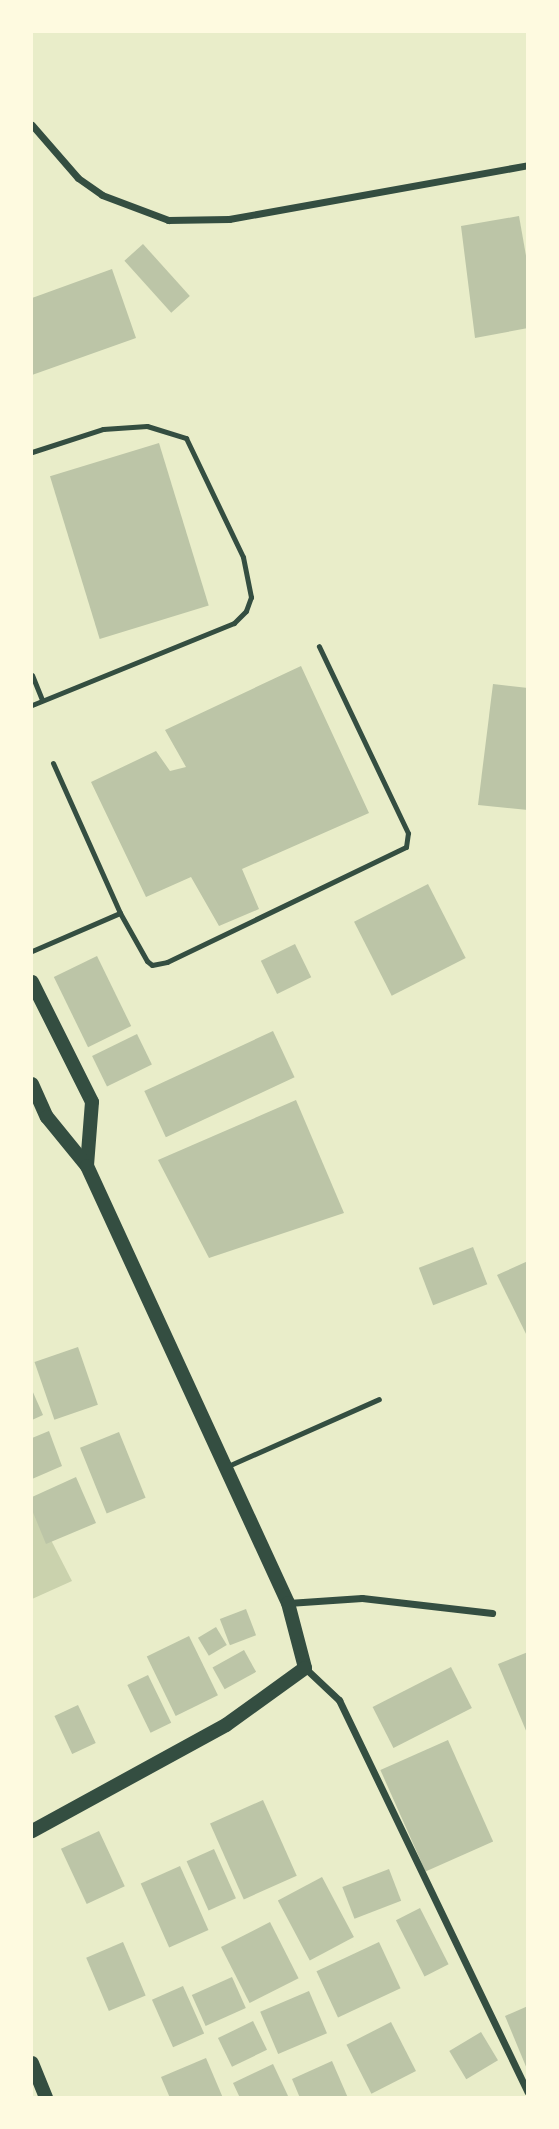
<!DOCTYPE html>
<html>
<head>
<meta charset="utf-8">
<style>
	body { margin:0 }
	#map { position:relative; width:559px; height:2129px; overflow:hidden; background:#e9edc9; font-family:"Archivo Narrow",sans-serif }
	div>[style] { position:absolute }
	[style*='--x'] { left:calc(var(--x)*1px); top:calc(var(--y)*1px); width:calc(var(--w)*1px); rotate:calc(var(--a)*1deg) }
	.green>* { inset:0; background:#cad2ad }
	.building>* { inset:0; background:#bcc5a7; transform-origin:0 0 }
	.service>* { height:5px; margin:-2.5px; padding:0 2.5px; transform-origin:2.5px; border-radius:2.5px; background:#344e41 }
	.minor>* { height:7px; margin:-3.5px; padding:0 3.5px; transform-origin:3.5px; border-radius:3.5px; background:#344e41 }
	.secondary>* { height:14px; margin:-7px; padding:0 7px; transform-origin:7px; border-radius:7px; background:#344e41 }
	span { translate:-50% -50%; white-space:nowrap; text-align:center; line-height:1.15; -webkit-text-stroke:5px #fefae0; paint-order:stroke }
	.frame { position:absolute; inset:0; border:33px solid #fefae0; pointer-events:none }
</style>
</head>
<body>
<div id="map">
	<div class="green">
		<div style="clip-path:polygon(32px 1503px,72px 1581px,32px 1599px)"></div>
	</div>
	<div class="building">
		<div style="clip-path:polygon(519px 216px,528px 267px,528px 328px,475px 338px,461px 226px)"></div>
		<div style="left:143px;top:244px;width:70px;height:25px;rotate:48deg"></div>
		<div style="clip-path:polygon(112px 269px,136px 338px,32px 375px,32px 298px)"></div>
		<div style="left:159px;top:443px;width:170px;height:114px;rotate:73deg"></div>
		<div style="clip-path:polygon(301px 666px,369px 813px,242px 869px,259px 909px,219px 926px,191px 877px,146px 897px,91px 782px,156px 751px,170px 771px,186px 767px,165px 730px)"></div>
		<div style="clip-path:polygon(493px 684px,528px 688px,528px 810px,478px 805px)"></div>
		<div style="left:428px;top:884px;width:83px;height:83px;rotate:63deg"></div>
		<div style="left:295px;top:944px;width:37px;height:38px;rotate:64deg"></div>
		<div style="left:97px;top:956px;width:78px;height:48px;rotate:64deg"></div>
		<div style="left:273px;top:1031px;width:51px;height:142px;rotate:65deg"></div>
		<div style="left:137px;top:1034px;width:34px;height:50px;rotate:64deg"></div>
		<div style="clip-path:polygon(296px 1100px,344px 1213px,209px 1258px,158px 1160px)"></div>
		<div style="left:473px;top:1247px;width:40px;height:58px;rotate:69deg"></div>
		<div style="clip-path:polygon(528px 1261px,528px 1338px,497px 1275px)"></div>
		<div style="left:78px;top:1347px;width:61px;height:46px;rotate:71deg"></div>
		<div style="clip-path:polygon(32px 1390px,43px 1415px,32px 1420px)"></div>
		<div style="clip-path:polygon(49px 1431px,62px 1466px,32px 1479px,32px 1438px)"></div>
		<div style="left:119px;top:1432px;width:71px;height:42px;rotate:68deg"></div>
		<div style="clip-path:polygon(76px 1477px,96px 1523px,46px 1544px,32px 1510px,32px 1497px)"></div>
		<div style="left:246px;top:1609px;width:28px;height:28px;rotate:69deg"></div>
		<div style="left:216px;top:1627px;width:21px;height:21px;rotate:59deg"></div>
		<div style="left:189px;top:1636px;width:66px;height:47px;rotate:64deg"></div>
		<div style="left:244px;top:1650px;width:25px;height:36px;rotate:61deg"></div>
		<div style="clip-path:polygon(528px 1652px,528px 1733px,527px 1733px,498px 1664px)"></div>
		<div style="left:451px;top:1667px;width:46px;height:88px;rotate:63deg"></div>
		<div style="left:148px;top:1675px;width:53px;height:23px;rotate:64deg"></div>
		<div style="left:78px;top:1705px;width:42px;height:26px;rotate:65deg"></div>
		<div style="left:448px;top:1740px;width:111px;height:74px;rotate:66deg"></div>
		<div style="left:263px;top:1800px;width:83px;height:58px;rotate:66deg"></div>
		<div style="left:99px;top:1831px;width:61px;height:42px;rotate:65deg"></div>
		<div style="left:214px;top:1849px;width:54px;height:30px;rotate:66deg"></div>
		<div style="left:180px;top:1866px;width:70px;height:43px;rotate:66deg"></div>
		<div style="left:389px;top:1869px;width:34px;height:50px;rotate:69deg"></div>
		<div style="left:322px;top:1877px;width:68px;height:50px;rotate:62deg"></div>
		<div style="left:420px;top:1908px;width:63px;height:27px;rotate:63deg"></div>
		<div style="left:270px;top:1922px;width:63px;height:55px;rotate:63deg"></div>
		<div style="left:123px;top:1942px;width:58px;height:40px;rotate:67deg"></div>
		<div style="left:379px;top:1942px;width:51px;height:69px;rotate:65deg"></div>
		<div style="left:232px;top:1977px;width:34px;height:44px;rotate:66deg"></div>
		<div style="left:183px;top:1986px;width:52px;height:34px;rotate:66deg"></div>
		<div style="left:309px;top:1991px;width:46px;height:53px;rotate:67deg"></div>
		<div style="clip-path:polygon(528px 2006px,528px 2069px,527px 2069px,505px 2016px)"></div>
		<div style="left:253px;top:2021px;width:32px;height:39px;rotate:64deg"></div>
		<div style="left:391px;top:2022px;width:55px;height:50px;rotate:63deg"></div>
		<div style="left:481px;top:2032px;width:33px;height:37px;rotate:59deg"></div>
		<div style="clip-path:polygon(206px 2058px,223px 2098px,170px 2098px,161px 2077px)"></div>
		<div style="clip-path:polygon(332px 2061px,348px 2098px,300px 2098px,292px 2079px)"></div>
		<div style="clip-path:polygon(273px 2064px,289px 2098px,240px 2098px,233px 2083px)"></div>
	</div>
	<div class="service">
		<div style="--x:32;--y:452;--w:75;--a:-17.9"></div>
		<div style="--x:103;--y:429;--w:44;--a:-3.9"></div>
		<div style="--x:147;--y:426;--w:41;--a:17.1"></div>
		<div style="--x:186;--y:438;--w:132;--a:64.4"></div>
		<div style="--x:243;--y:557;--w:41;--a:78.7"></div>
		<div style="--x:251;--y:597;--w:15;--a:110"></div>
		<div style="--x:246;--y:611;--w:17;--a:135"></div>
		<div style="--x:234;--y:623;--w:218;--a:157.9"></div>
		<div style="--x:32;--y:675;--w:27;--a:68"></div>
		<div style="--x:53;--y:763;--w:164;--a:65.9"></div>
		<div style="--x:120;--y:913;--w:55;--a:60.6"></div>
		<div style="--x:147;--y:961;--w:6;--a:39"></div>
		<div style="--x:152;--y:965;--w:15;--a:-11"></div>
		<div style="--x:167;--y:962;--w:265;--a:-25.7"></div>
		<div style="--x:406;--y:847;--w:14;--a:-82"></div>
		<div style="--x:408;--y:833;--w:207;--a:-115.5"></div>
		<div style="--x:32;--y:951;--w:96;--a:-23.4"></div>
		<div style="--x:228;--y:1466;--w:165;--a:-23.9"></div>
	</div>
	<div class="minor">
		<div style="--x:32;--y:125;--w:70;--a:49"></div>
		<div style="--x:78;--y:178;--w:29;--a:35"></div>
		<div style="--x:102;--y:195;--w:71;--a:20.7"></div>
		<div style="--x:168;--y:220;--w:61;--a:-0.9"></div>
		<div style="--x:229;--y:219;--w:304;--a:-10.2"></div>
		<div style="--x:288;--y:1603;--w:74;--a:-3.9"></div>
		<div style="--x:362;--y:1598;--w:131;--a:6.6"></div>
		<div style="--x:305;--y:1668;--w:47;--a:43.3"></div>
		<div style="--x:339;--y:1700;--w:435;--a:64.3"></div>
	</div>
	<div class="secondary">
		<div style="--x:32;--y:982;--w:134;--a:63.4"></div>
		<div style="--x:92;--y:1102;--w:64;--a:94.5"></div>
		<div style="--x:32;--y:1084;--w:36;--a:66"></div>
		<div style="--x:47;--y:1117;--w:63;--a:50.8"></div>
		<div style="--x:87;--y:1166;--w:481;--a:65.3"></div>
		<div style="--x:288;--y:1603;--w:67;--a:75.3"></div>
		<div style="--x:305;--y:1668;--w:97;--a:144.2"></div>
		<div style="--x:226;--y:1725;--w:221;--a:151.3"></div>
		<div style="--x:32;--y:2063;--w:38;--a:68"></div>
	</div>
	<div class="frame"></div>
</div>
</body>
</html>
